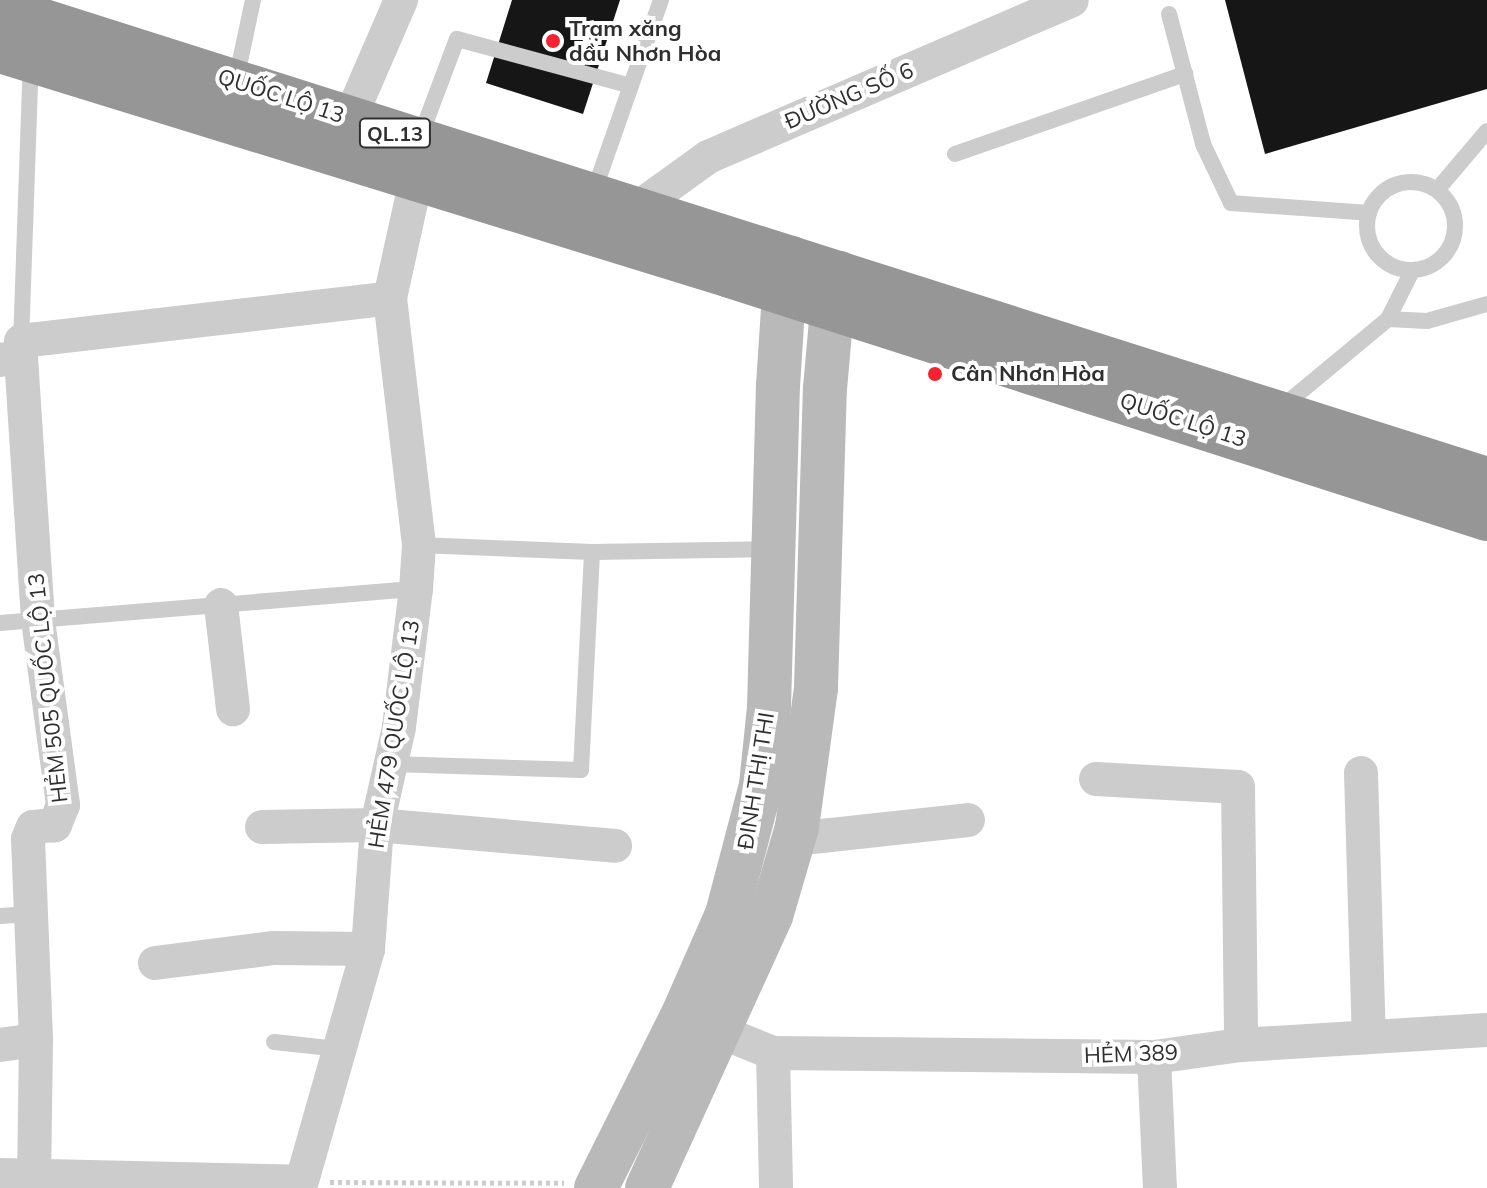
<!DOCTYPE html>
<html>
<head>
<meta charset="utf-8">
<style>
	body { margin:0 }
	#map { position:relative; width:1487px; height:1188px; overflow:hidden; background:#fff; font-family:Mulish,sans-serif }
	div>[style] { position:absolute }
	[style*='--x'] { left:calc(var(--x)*1px); top:calc(var(--y)*1px); width:calc(var(--w)*1px); rotate:calc(var(--a)*1deg) }
	.building>* { inset:0; background:#161616 }
	.path>* { height:5px; margin-top:-2.5px; transform-origin:0; background:repeating-linear-gradient(90deg,#ccc 0 4px,transparent 0 8px) }
	.lane>* { height:16px; margin:-8px; padding:0 8px; transform-origin:8px; border-radius:8px; background:#ccc }
	.lane>.ring { margin:-8px; padding:0; box-sizing:content-box; background:none; border:16px solid #ccc; border-radius:50% }
	.street>* { height:34px; margin:-17px; padding:0 17px; transform-origin:17px; border-radius:17px; background:#ccc }
	.secondary>* { height:44px; margin:-22px; padding:0 22px; transform-origin:22px; border-radius:22px; background:#b9b9b9 }
	.highway>* { height:44px; margin:-22px; padding:0 22px; transform-origin:22px; border-radius:22px; background:#969696 }
	.dots>* { width:22px; height:22px; translate:-50% -50%; box-sizing:border-box; border:4px solid #fff; border-radius:50% }
	span { translate:-50% -50%; white-space:nowrap; text-align:center; line-height:1.15; -webkit-text-stroke:8px #fff; paint-order:stroke }
	.shield-label span { padding:2px 6px; background:#fff; border:2px solid; border-radius:6px; -webkit-text-stroke-width:0 }
	.shield-label { font-size:20px; color:#2f2f2f; font-weight:700 }
	.poi-label { font-size:22px; color:#2f2f2f; font-weight:700 }
	.left { translate:0 -50%; text-align:left }
	.street-label { font-size:22px; color:#2f2f2f }
</style>
</head>
<body>
<div id="map">
	<div class="building">
		<div style="clip-path:polygon(512px 0,620px 0,583px 114px,486px 83px)"></div>
		<div style="clip-path:polygon(1225px 0,1487px 0,1487px 89px,1265px 154px)"></div>
	</div>
	<div class="path">
		<div style="--x:330;--y:1182;--w:234;--a:0.2"></div>
	</div>
	<div class="lane">
		<div style="--x:1169;--y:14;--w:134;--a:75.3"></div>
		<div style="--x:1203;--y:144;--w:65;--a:64.6"></div>
		<div style="--x:1231;--y:203;--w:138;--a:4.1"></div>
		<div style="--x:236;--y:80;--w:82;--a:-78"></div>
		<div style="--x:419;--y:140;--w:108;--a:-69.4"></div>
		<div style="--x:457;--y:39;--w:180;--a:15.1"></div>
		<div style="--x:955;--y:154;--w:244;--a:-19.2"></div>
		<div class="ring" style="left:1367px;top:182px;width:72px;height:72px"></div>
		<div style="--x:1437;--y:190;--w:77;--a:-49.7"></div>
		<div style="--x:593;--y:194;--w:206;--a:-70.7"></div>
		<div style="--x:1388;--y:319;--w:39;--a:3"></div>
		<div style="--x:1427;--y:321;--w:62;--a:-15.8"></div>
		<div style="--x:21;--y:343;--w:281;--a:-88"></div>
		<div style="--x:1282;--y:407;--w:138;--a:-39.7"></div>
		<div style="--x:1388;--y:319;--w:54;--a:-63.4"></div>
		<div style="--x:592;--y:552;--w:182;--a:-0.9"></div>
		<div style="--x:0;--y:623;--w:417;--a:-4.7"></div>
		<div style="--x:391;--y:764;--w:190;--a:1.8"></div>
		<div style="--x:581;--y:770;--w:218;--a:-87.1"></div>
		<div style="--x:592;--y:552;--w:173;--a:-177.7"></div>
		<div style="--x:0;--y:916;--w:30;--a:-4"></div>
		<div style="--x:274;--y:1042;--w:64;--a:6.2"></div>
	</div>
	<div class="street">
		<div style="--x:350;--y:118;--w:129;--a:-66.6"></div>
		<div style="--x:636;--y:209;--w:89;--a:-35.8"></div>
		<div style="--x:708;--y:157;--w:396;--a:-23.3"></div>
		<div style="--x:21;--y:341;--w:371;--a:-6.6"></div>
		<div style="--x:0;--y:360;--w:21;--a:-8"></div>
		<div style="--x:21;--y:357;--w:264;--a:86.3"></div>
		<div style="--x:38;--y:620;--w:187;--a:82.3"></div>
		<div style="--x:63;--y:805;--w:22;--a:112"></div>
		<div style="--x:55;--y:825;--w:22;--a:175"></div>
		<div style="--x:33;--y:827;--w:13;--a:113"></div>
		<div style="--x:28;--y:839;--w:201;--a:87.7"></div>
		<div style="--x:36;--y:1040;--w:148;--a:90.8"></div>
		<div style="--x:221;--y:605;--w:105;--a:83.4"></div>
		<div style="--x:1361;--y:773;--w:262;--a:88.3"></div>
		<div style="--x:1096;--y:779;--w:142;--a:3.2"></div>
		<div style="--x:1238;--y:787;--w:258;--a:89.3"></div>
		<div style="--x:262;--y:827;--w:115;--a:-1"></div>
		<div style="--x:377;--y:825;--w:239;--a:5"></div>
		<div style="--x:794;--y:839;--w:175;--a:-6.2"></div>
		<div style="--x:155;--y:963;--w:120;--a:-7.2"></div>
		<div style="--x:274;--y:948;--w:94;--a:0.6"></div>
		<div style="--x:721;--y:1032;--w:56;--a:22"></div>
		<div style="--x:773;--y:1053;--w:135;--a:88.7"></div>
		<div style="--x:0;--y:1045;--w:36;--a:-8"></div>
		<div style="--x:773;--y:1053;--w:381;--a:0.6"></div>
		<div style="--x:1154;--y:1057;--w:88;--a:-7.9"></div>
		<div style="--x:1241;--y:1045;--w:246;--a:-3.5"></div>
		<div style="--x:1154;--y:1057;--w:131;--a:87.4"></div>
		<div style="--x:0;--y:1175;--w:301;--a:1.3"></div>
		<div style="--x:300;--y:1188;--w:248;--a:-74.1"></div>
		<div style="--x:368;--y:949;--w:124;--a:-85.8"></div>
		<div style="--x:377;--y:825;--w:100;--a:-77.3"></div>
		<div style="--x:399;--y:727;--w:139;--a:-83"></div>
		<div style="--x:416;--y:589;--w:44;--a:-86.1"></div>
		<div style="--x:419;--y:545;--w:249;--a:-96.7"></div>
		<div style="--x:390;--y:298;--w:121;--a:-77.6"></div>
	</div>
	<div class="secondary">
		<div style="--x:596;--y:1188;--w:197;--a:-63.4"></div>
		<div style="--x:684;--y:1012;--w:107;--a:-66.3"></div>
		<div style="--x:727;--y:914;--w:133;--a:-75.2"></div>
		<div style="--x:761;--y:785;--w:78;--a:-84.1"></div>
		<div style="--x:769;--y:707;--w:321;--a:-88.4"></div>
		<div style="--x:778;--y:386;--w:92;--a:-86.3"></div>
		<div style="--x:784;--y:294;--w:37;--a:-79"></div>
		<div style="--x:647;--y:1188;--w:299;--a:-65.5"></div>
		<div style="--x:771;--y:916;--w:93;--a:-73.7"></div>
		<div style="--x:797;--y:827;--w:140;--a:-82.2"></div>
		<div style="--x:816;--y:688;--w:299;--a:-88.3"></div>
		<div style="--x:825;--y:389;--w:80;--a:-85"></div>
		<div style="--x:832;--y:309;--w:37;--a:-79"></div>
	</div>
	<div class="highway">
		<div style="--x:0;--y:7;--w:1560;--a:17.61"></div>
		<div style="--x:0;--y:51;--w:764;--a:17.13"></div>
		<div style="--x:730;--y:276;--w:795;--a:17.8"></div>
	</div>
	<div class="dots">
		<div style="left:553px;top:41px;background:#f52231"></div>
		<div style="left:935px;top:374px;background:#f52231"></div>
	</div>
	<div class="shield-label">
		<span style="left:395px;top:133px">QL.13</span>
	</div>
	<div class="poi-label">
		<span class="left" style="left:569px;top:41px">Trạm xăng<br>dầu Nhơn Hòa</span>
		<span class="left" style="left:951px;top:374px">Cân Nhơn Hòa</span>
	</div>
	<div class="street-label">
		<span style="left:281px;top:96px;rotate:18deg">QUỐC LỘ 13</span>
		<span style="left:849px;top:96px;rotate:-23deg">ĐƯỜNG SỐ 6</span>
		<span style="left:1183px;top:420px;rotate:18deg">QUỐC LỘ 13</span>
		<span style="left:48px;top:688px;rotate:-96deg">HẺM 505 QUỐC LỘ 13</span>
		<span style="left:394px;top:734px;rotate:-81deg">HẺM 479 QUỐC LỘ 13</span>
		<span style="left:756px;top:781px;rotate:-81deg">ĐINH THỊ THI</span>
		<span style="left:1131px;top:1054px;rotate:-2deg">HẺM 389</span>
	</div>
</div>
</body>
</html>
